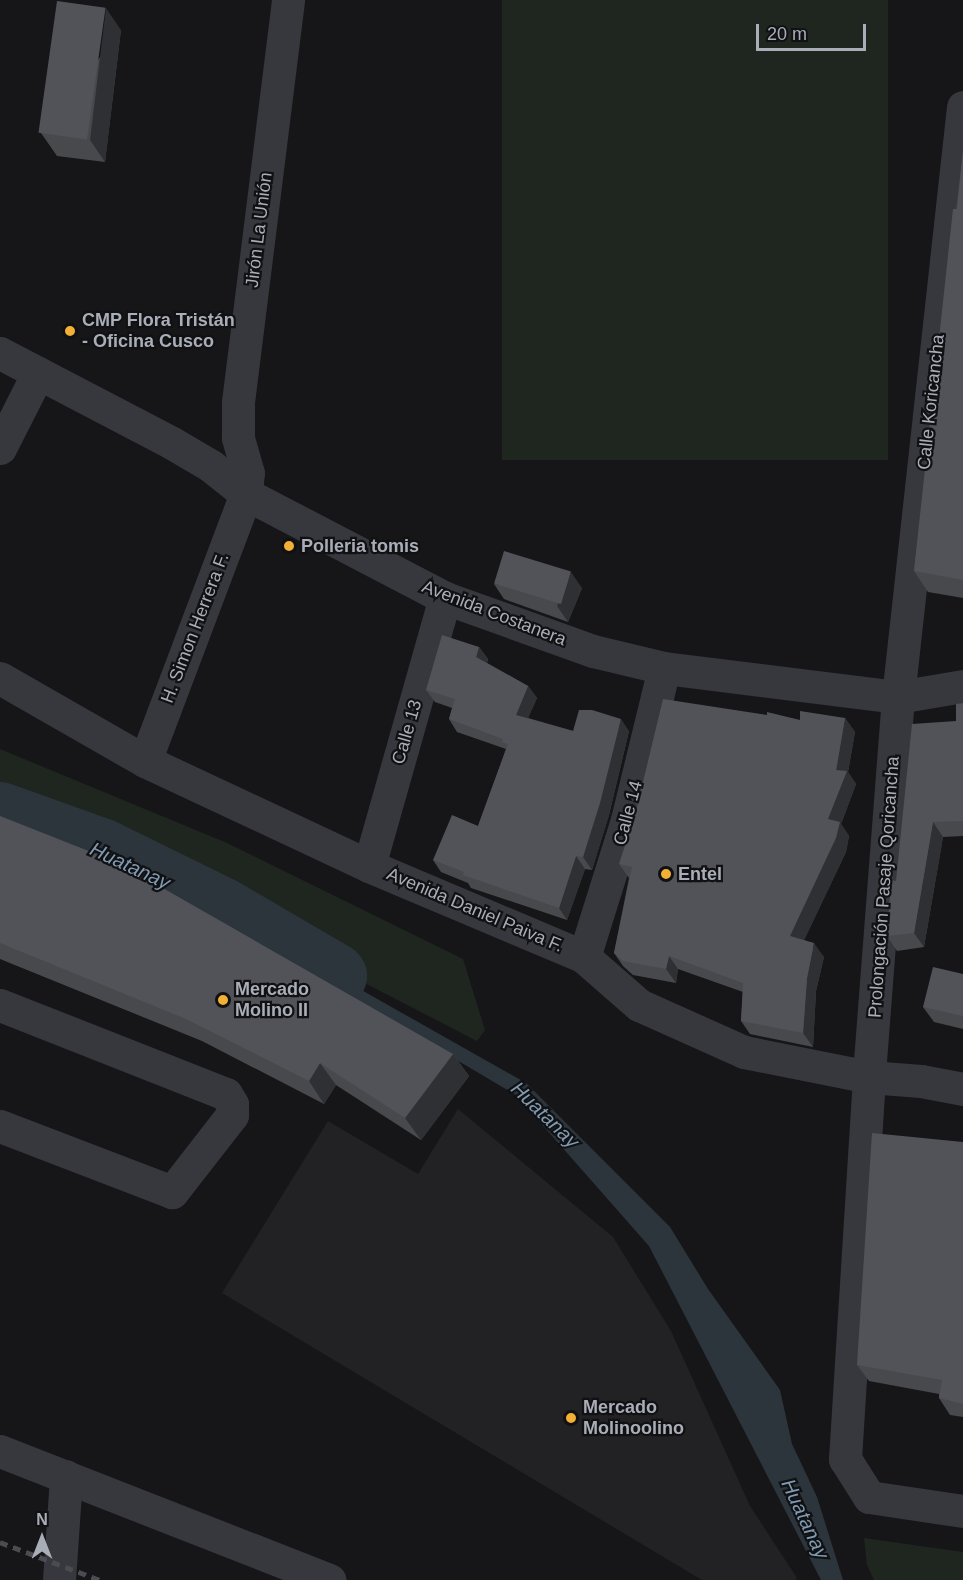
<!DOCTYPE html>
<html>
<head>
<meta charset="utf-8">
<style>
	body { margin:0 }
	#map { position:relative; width:963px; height:1580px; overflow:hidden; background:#161618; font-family:Arial,sans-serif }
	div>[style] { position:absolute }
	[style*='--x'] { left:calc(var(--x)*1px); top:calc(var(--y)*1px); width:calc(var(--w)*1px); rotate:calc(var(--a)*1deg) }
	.built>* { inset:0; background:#222225 }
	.green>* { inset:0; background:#1e261f; transform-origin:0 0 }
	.water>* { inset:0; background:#2c353c }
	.river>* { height:66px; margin:-33px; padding:0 33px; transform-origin:33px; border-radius:33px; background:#2c353c }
	.street>* { height:33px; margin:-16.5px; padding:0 16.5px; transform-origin:16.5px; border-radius:16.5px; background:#37383d }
	.rail>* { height:4.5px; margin-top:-2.25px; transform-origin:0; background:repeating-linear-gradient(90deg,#4a4c52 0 8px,transparent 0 14px) }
	.wall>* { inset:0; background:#47494d }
	.shaded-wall>* { inset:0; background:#2f3033 }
	.building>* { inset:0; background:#525359; transform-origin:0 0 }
	.dots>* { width:16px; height:16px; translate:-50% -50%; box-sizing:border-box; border:3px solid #111113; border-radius:50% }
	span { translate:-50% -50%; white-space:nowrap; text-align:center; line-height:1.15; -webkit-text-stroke:4.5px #111113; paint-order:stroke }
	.street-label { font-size:18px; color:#a8adb8 }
	.poi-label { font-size:18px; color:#a8adb8; font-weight:700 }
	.left { translate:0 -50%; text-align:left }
	.water-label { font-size:20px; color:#7f9bb3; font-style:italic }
	.north { position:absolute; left:12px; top:1508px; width:60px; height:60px; -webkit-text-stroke:4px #111113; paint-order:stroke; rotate:0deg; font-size:16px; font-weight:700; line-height:24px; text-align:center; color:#a8adb8 }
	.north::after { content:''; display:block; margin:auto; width:21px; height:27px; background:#a8adb8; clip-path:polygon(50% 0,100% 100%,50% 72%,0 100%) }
	.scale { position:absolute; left:756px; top:24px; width:110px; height:27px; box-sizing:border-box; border:3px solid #a8adb8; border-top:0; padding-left:8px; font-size:18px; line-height:21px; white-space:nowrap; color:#a8adb8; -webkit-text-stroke:4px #111113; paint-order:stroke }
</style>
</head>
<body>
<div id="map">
	<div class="built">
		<div style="clip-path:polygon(458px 1109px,613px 1237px,671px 1331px,750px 1506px,797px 1578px,795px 1580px,702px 1580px,222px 1293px,328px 1121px,418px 1174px)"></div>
	</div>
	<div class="green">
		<div style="left:502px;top:0;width:386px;height:460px"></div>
		<div style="clip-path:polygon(0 749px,227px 843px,463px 959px,485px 1030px,477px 1041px,353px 977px,241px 908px,153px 862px,0 801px)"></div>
		<div style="clip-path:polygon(864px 1538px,963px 1552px,963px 1580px,874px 1580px,867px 1565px)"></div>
	</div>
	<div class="water">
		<div style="clip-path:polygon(0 810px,103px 844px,526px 1083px,670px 1227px,708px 1289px,780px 1390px,792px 1444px,817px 1497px,843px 1580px,821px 1580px,649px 1246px,516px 1095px,169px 890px,0 824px)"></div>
	</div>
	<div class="river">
		<div style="--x:0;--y:815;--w:109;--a:19.8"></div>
		<div style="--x:103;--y:852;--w:131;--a:26.2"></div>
		<div style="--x:221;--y:910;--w:131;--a:30.3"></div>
	</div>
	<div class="street">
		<div style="--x:963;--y:107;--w:594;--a:96.29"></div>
		<div style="--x:898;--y:697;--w:381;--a:94.4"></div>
		<div style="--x:869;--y:1077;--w:383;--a:93.6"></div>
		<div style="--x:845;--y:1459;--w:45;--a:57.7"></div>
		<div style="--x:869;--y:1497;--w:95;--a:8.5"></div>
		<div style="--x:0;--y:353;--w:194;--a:27.6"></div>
		<div style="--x:172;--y:443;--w:45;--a:30.5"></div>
		<div style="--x:211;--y:466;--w:45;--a:38.7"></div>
		<div style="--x:246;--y:494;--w:225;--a:27.6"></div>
		<div style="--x:445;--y:598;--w:157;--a:19.7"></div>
		<div style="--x:593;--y:651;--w:73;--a:13.5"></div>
		<div style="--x:664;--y:668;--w:236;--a:7.1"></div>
		<div style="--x:898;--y:697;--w:66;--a:-9.6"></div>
		<div style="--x:0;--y:448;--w:84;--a:-63.1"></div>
		<div style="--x:0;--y:678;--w:167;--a:29.8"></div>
		<div style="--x:145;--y:761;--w:247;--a:25.1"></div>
		<div style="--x:369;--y:866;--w:233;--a:22.9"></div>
		<div style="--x:584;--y:957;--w:73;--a:41.1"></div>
		<div style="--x:639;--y:1005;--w:115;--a:24.1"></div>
		<div style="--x:744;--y:1052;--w:127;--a:11.3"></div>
		<div style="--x:869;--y:1077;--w:52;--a:4.4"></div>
		<div style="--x:921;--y:1081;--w:43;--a:10.8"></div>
		<div style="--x:145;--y:761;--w:285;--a:-69.3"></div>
		<div style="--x:246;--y:494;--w:21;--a:-85"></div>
		<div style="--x:248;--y:473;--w:37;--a:-106"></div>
		<div style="--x:238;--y:437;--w:35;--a:-90"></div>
		<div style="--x:238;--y:402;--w:405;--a:-82.9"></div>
		<div style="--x:369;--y:866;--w:279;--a:-74.2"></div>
		<div style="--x:584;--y:957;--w:144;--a:-72.6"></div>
		<div style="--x:627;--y:820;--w:156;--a:-76.3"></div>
		<div style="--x:0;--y:1005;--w:243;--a:21.5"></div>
		<div style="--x:226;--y:1094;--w:12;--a:59"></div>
		<div style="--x:232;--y:1104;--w:11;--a:90"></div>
		<div style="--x:232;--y:1115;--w:98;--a:127.9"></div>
		<div style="--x:172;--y:1192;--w:184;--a:-159"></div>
		<div style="--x:0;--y:1451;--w:354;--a:21.4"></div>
		<div style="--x:59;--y:1580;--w:104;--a:-86.1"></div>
	</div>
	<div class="rail">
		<div style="--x:0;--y:1542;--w:107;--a:20.8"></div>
	</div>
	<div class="wall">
		<div style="clip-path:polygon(121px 30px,105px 162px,57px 156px,41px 133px)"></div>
		<div style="clip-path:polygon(963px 151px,963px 598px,928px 592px,914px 571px)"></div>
		<div style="clip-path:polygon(494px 584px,582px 588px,568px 622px,504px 599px)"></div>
		<div style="clip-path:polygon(479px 647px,488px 659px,487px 663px,528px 686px,537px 698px,528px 718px,573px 731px,629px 731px,609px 815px,592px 870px,585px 869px,567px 920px,471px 888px,468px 883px,441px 872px,433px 860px,478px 826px,506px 749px,457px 732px,449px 719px,452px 708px,435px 702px,426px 690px)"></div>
		<div style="clip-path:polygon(963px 703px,963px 836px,943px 837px,924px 947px,897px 951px,887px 936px,896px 881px)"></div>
		<div style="clip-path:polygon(845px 718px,855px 732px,848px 772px,856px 784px,841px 824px,849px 836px,846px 852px,804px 940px,824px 957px,816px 991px,813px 1047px,750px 1034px,741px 1021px,743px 992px,678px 969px,676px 983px,633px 975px,623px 966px,614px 953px,629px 878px,619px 864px,800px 720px)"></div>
		<div style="clip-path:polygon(0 816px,453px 1054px,469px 1076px,421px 1140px,336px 1085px,324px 1104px,202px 1041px,0 959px)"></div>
		<div style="clip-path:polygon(963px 974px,963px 1029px,934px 1022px,923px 1007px)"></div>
		<div style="clip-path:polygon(963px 1142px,963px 1417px,950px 1415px,939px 1398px,939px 1394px,869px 1381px,857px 1365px)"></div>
	</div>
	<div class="shaded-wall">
		<div style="clip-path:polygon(106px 8px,121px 30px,105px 162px,90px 140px)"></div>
		<div style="clip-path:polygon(571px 572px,582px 588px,568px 622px,557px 606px)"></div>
		<div style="clip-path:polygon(479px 647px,488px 659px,485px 670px,476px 657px)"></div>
		<div style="clip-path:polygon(528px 686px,537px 698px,524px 727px,516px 715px)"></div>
		<div style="clip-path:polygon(845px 718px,855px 732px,848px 772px,856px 784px,841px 824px,849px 836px,846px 852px,800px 949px,790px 936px,828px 819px)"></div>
		<div style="clip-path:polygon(621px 719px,629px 731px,609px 815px,592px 870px,583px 857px)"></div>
		<div style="clip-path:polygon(933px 822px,943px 837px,924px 947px,914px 933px)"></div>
		<div style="clip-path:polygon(576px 856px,585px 869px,567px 920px,559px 908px)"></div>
		<div style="clip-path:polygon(814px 943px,824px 957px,816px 991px,813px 1047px,803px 1033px,807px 978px)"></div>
		<div style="clip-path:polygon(669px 956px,678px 969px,676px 983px,666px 969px)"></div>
		<div style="clip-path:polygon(453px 1054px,469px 1076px,421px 1140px,405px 1118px)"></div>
		<div style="clip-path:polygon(320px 1063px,336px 1085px,324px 1104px,309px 1081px)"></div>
	</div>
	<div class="building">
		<div style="left:57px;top:1px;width:49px;height:133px;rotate:8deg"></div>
		<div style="clip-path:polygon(963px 151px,963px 580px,914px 571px,953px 209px,957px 209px)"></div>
		<div style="left:504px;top:551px;width:70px;height:34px;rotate:17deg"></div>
		<div style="clip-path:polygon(442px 635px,479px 647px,476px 657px,528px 686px,516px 715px,573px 731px,579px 710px,592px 710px,621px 719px,600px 803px,583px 857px,576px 856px,559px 908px,463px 875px,464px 872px,433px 860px,452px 815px,478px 826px,508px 744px,502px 742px,503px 739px,449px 719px,455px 699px,426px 690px)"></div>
		<div style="clip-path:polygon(663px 699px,767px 715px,767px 712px,800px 720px,800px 711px,845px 718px,836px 770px,847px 771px,828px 819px,840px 822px,836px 838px,790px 936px,814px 943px,807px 978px,803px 1033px,741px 1021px,743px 983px,669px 956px,666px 969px,623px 961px,614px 953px,632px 867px,619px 864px,636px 811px)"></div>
		<div style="clip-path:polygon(963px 703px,963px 821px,933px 822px,914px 933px,887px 936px,891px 880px,896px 881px,912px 724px,956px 721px,956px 704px)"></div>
		<div style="clip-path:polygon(0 816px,119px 863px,453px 1054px,405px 1118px,320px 1063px,309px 1081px,186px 1019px,0 943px)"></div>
		<div style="clip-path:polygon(933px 967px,963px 974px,963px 1016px,923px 1007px)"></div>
		<div style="clip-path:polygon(872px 1133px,963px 1142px,963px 1404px,939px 1398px,942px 1380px,857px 1365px)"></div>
	</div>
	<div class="dots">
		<div style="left:70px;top:331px;background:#f2b134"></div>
		<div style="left:289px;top:546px;background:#f2b134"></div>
		<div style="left:666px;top:874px;background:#f2b134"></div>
		<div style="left:223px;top:1000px;background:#f2b134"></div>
		<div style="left:571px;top:1418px;background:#f2b134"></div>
	</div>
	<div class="street-label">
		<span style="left:259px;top:230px;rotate:-83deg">Jirón La Unión</span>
		<span style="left:931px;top:402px;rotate:-84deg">Calle Koricancha</span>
		<span style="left:494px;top:613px;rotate:21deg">Avenida Costanera</span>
		<span style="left:195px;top:628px;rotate:-69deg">H. Simon Herrera F.</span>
		<span style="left:407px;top:732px;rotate:-74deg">Calle 13</span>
		<span style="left:628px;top:813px;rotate:-75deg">Calle 14</span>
		<span style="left:884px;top:887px;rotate:-86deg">Prolongación Pasaje Qoricancha</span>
		<span style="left:475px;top:910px;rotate:23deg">Avenida Daniel Paiva F.</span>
	</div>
	<div class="poi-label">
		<span class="left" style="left:82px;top:331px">CMP Flora Tristán<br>- Oficina Cusco</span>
		<span class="left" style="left:301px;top:546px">Polleria tomis</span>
		<span class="left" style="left:678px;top:874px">Entel</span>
		<span class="left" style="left:235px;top:1000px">Mercado<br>Molino II</span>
		<span class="left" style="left:583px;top:1418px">Mercado<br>Molinoolino</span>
	</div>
	<div class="water-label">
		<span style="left:130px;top:866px;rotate:25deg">Huatanay</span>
		<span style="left:545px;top:1115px;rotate:44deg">Huatanay</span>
		<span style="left:805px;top:1519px;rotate:65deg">Huatanay</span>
	</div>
	<div class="north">N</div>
	<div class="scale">20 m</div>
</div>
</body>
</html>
